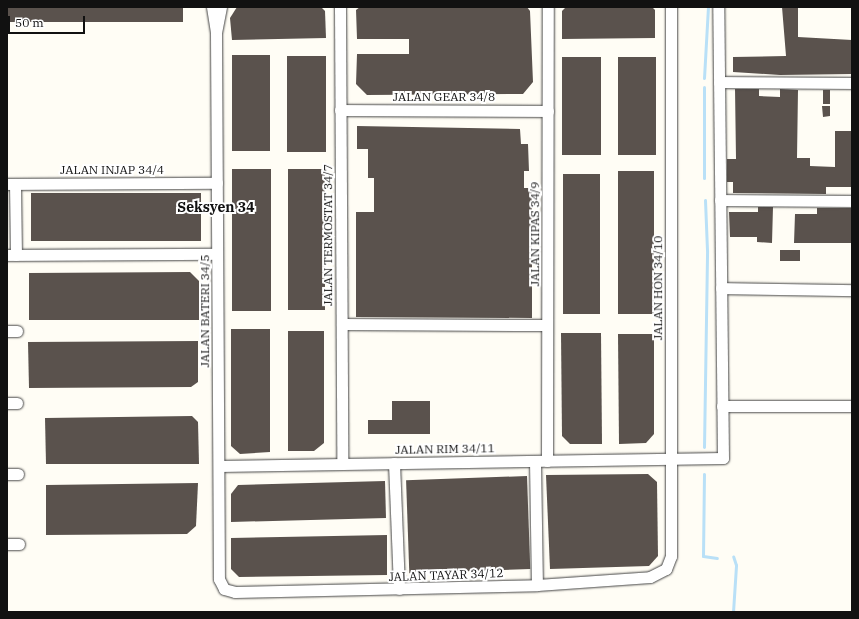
<!DOCTYPE html>
<html>
<head>
<meta charset="utf-8">
<style>
	body { margin:0 }
	#map { position:relative; width:859px; height:619px; overflow:hidden; background:#fffdf5; font-family:"IBM Plex Serif",serif }
	div>[style] { position:absolute }
	[style*='--x'] { left:calc(var(--x)*1px); top:calc(var(--y)*1px); width:calc(var(--w)*1px); rotate:calc(var(--a)*1deg) }
	.stream>* { height:3px; margin:-1.5px; padding:0 1.5px; transform-origin:1.5px; border-radius:1.5px; background:#b9e0f7 }
	.building>* { inset:0; background:#5a524d; transform-origin:0 0 }
	.roads { filter:drop-shadow(0 0 1px #444) drop-shadow(0 0 1px #444) }
	.minor>* { height:11px; margin:-5.5px; padding:0 5.5px; transform-origin:5.5px; border-radius:5.5px; background:#fff }
	span { translate:-50% -50%; white-space:nowrap; text-align:center; line-height:1.15; -webkit-text-stroke:4px #fff; paint-order:stroke }
	.street-label { font-size:12px; color:#111 }
	.quarter-label { font-size:14px; color:#111; font-weight:700 }
	.frame { position:absolute; inset:0; border:8px solid #111; pointer-events:none }
	.scale { position:absolute; left:8px; top:16px; width:77px; height:18px; box-sizing:border-box; border:2px solid #111; border-top:0; padding-left:5px; font-size:12px; line-height:14px; white-space:nowrap; color:#111; -webkit-text-stroke:3px #fff; paint-order:stroke }
</style>
</head>
<body>
<div id="map">
	<div class="stream">
		<div style="--x:704;--y:78;--w:71;--a:-86.8"></div>
		<div style="--x:704;--y:87;--w:91;--a:90"></div>
		<div style="--x:704;--y:447;--w:197;--a:-89.1"></div>
		<div style="--x:707;--y:250;--w:50;--a:-92.3"></div>
		<div style="--x:704;--y:474;--w:82;--a:90.7"></div>
		<div style="--x:703;--y:556;--w:14;--a:8"></div>
		<div style="--x:733;--y:612;--w:47;--a:-86.3"></div>
		<div style="--x:736;--y:565;--w:9;--a:-108"></div>
	</div>
	<div class="building">
		<div style="left:7px;top:7px;width:176px;height:15px"></div>
		<div style="clip-path:polygon(237px 7px,321px 7px,325px 11px,326px 38px,232px 40px,230px 18px)"></div>
		<div style="clip-path:polygon(360px 7px,527px 7px,530px 11px,533px 82px,523px 94px,367px 95px,356px 84px,357px 54px,409px 54px,409px 39px,357px 39px,356px 10px)"></div>
		<div style="clip-path:polygon(566px 7px,652px 7px,655px 10px,655px 38px,562px 39px,562px 11px)"></div>
		<div style="clip-path:polygon(782px 7px,798px 7px,798px 37px,852px 40px,852px 74px,780px 75px,733px 72px,733px 57px,786px 56px)"></div>
		<div style="left:232px;top:55px;width:38px;height:96px"></div>
		<div style="left:287px;top:56px;width:39px;height:96px"></div>
		<div style="left:562px;top:57px;width:39px;height:98px"></div>
		<div style="left:618px;top:57px;width:38px;height:98px"></div>
		<div style="clip-path:polygon(735px 89px,759px 89px,759px 96px,780px 97px,780px 89px,798px 90px,797px 158px,810px 158px,810px 166px,835px 167px,835px 131px,852px 131px,852px 187px,826px 187px,826px 194px,733px 193px,733px 182px,727px 182px,727px 159px,736px 159px)"></div>
		<div style="left:823px;top:90px;width:7px;height:14px"></div>
		<div style="clip-path:polygon(822px 106px,830px 106px,830px 116px,823px 117px)"></div>
		<div style="clip-path:polygon(357px 126px,520px 129px,521px 144px,528px 144px,529px 171px,524px 171px,524px 188px,532px 188px,532px 318px,356px 317px,356px 212px,374px 212px,374px 178px,368px 178px,368px 149px,357px 149px)"></div>
		<div style="left:232px;top:169px;width:39px;height:142px"></div>
		<div style="left:288px;top:169px;width:37px;height:141px"></div>
		<div style="left:618px;top:171px;width:36px;height:143px"></div>
		<div style="left:563px;top:174px;width:37px;height:140px"></div>
		<div style="left:31px;top:193px;width:170px;height:48px"></div>
		<div style="clip-path:polygon(758px 207px,773px 207px,772px 243px,757px 242px,757px 237px,730px 237px,729px 212px,758px 212px)"></div>
		<div style="clip-path:polygon(817px 208px,852px 208px,852px 243px,794px 243px,795px 214px,817px 214px)"></div>
		<div style="left:780px;top:250px;width:20px;height:11px"></div>
		<div style="clip-path:polygon(190px 272px,199px 281px,199px 320px,29px 320px,29px 273px)"></div>
		<div style="clip-path:polygon(231px 329px,270px 329px,270px 452px,240px 454px,231px 446px)"></div>
		<div style="clip-path:polygon(288px 331px,324px 331px,324px 443px,314px 451px,288px 451px)"></div>
		<div style="clip-path:polygon(561px 333px,601px 333px,602px 444px,570px 444px,562px 436px)"></div>
		<div style="clip-path:polygon(618px 334px,654px 334px,654px 434px,646px 443px,619px 444px)"></div>
		<div style="clip-path:polygon(198px 341px,198px 382px,191px 387px,29px 388px,28px 342px)"></div>
		<div style="clip-path:polygon(392px 401px,430px 401px,430px 434px,368px 434px,368px 420px,392px 420px)"></div>
		<div style="clip-path:polygon(192px 416px,198px 422px,199px 464px,46px 464px,45px 418px)"></div>
		<div style="clip-path:polygon(648px 474px,657px 482px,658px 556px,649px 566px,550px 569px,546px 475px)"></div>
		<div style="left:527px;top:476px;width:93px;height:121px;rotate:88deg"></div>
		<div style="clip-path:polygon(385px 481px,386px 518px,231px 522px,231px 494px,238px 485px)"></div>
		<div style="clip-path:polygon(198px 483px,196px 526px,187px 534px,46px 535px,46px 485px)"></div>
		<div style="clip-path:polygon(387px 535px,387px 575px,239px 577px,231px 569px,231px 538px)"></div>
	</div>
	<div class="roads">
		<div class="minor">
			<div style="--x:212;--y:7;--w:25;--a:81"></div>
			<div style="--x:221;--y:7;--w:26;--a:101"></div>
			<div style="--x:216;--y:33;--w:546;--a:89.69"></div>
			<div style="--x:219;--y:579;--w:11;--a:63"></div>
			<div style="--x:224;--y:589;--w:11;--a:15"></div>
			<div style="--x:235;--y:592;--w:302;--a:-1.3"></div>
			<div style="--x:537;--y:585;--w:113;--a:-4"></div>
			<div style="--x:650;--y:577;--w:18;--a:-27"></div>
			<div style="--x:666;--y:569;--w:14;--a:-69"></div>
			<div style="--x:671;--y:556;--w:549;--a:-90"></div>
			<div style="--x:340;--y:7;--w:457;--a:89.7"></div>
			<div style="--x:719;--y:82;--w:133;--a:0.4"></div>
			<div style="--x:340;--y:110;--w:208;--a:0.3"></div>
			<div style="--x:7;--y:184;--w:210;--a:-0.3"></div>
			<div style="--x:15;--y:184;--w:71;--a:89.2"></div>
			<div style="--x:720;--y:200;--w:132;--a:0.4"></div>
			<div style="--x:7;--y:255;--w:210;--a:-0.3"></div>
			<div style="--x:721;--y:288;--w:131;--a:0.9"></div>
			<div style="--x:342;--y:324;--w:205;--a:0.3"></div>
			<div style="--x:7;--y:331;--w:10;--a:0"></div>
			<div style="--x:7;--y:403;--w:10;--a:0"></div>
			<div style="--x:722;--y:406;--w:130;--a:0"></div>
			<div style="--x:535;--y:461;--w:124;--a:89.1"></div>
			<div style="--x:547;--y:461;--w:454;--a:-89.9"></div>
			<div style="--x:394;--y:463;--w:126;--a:87.7"></div>
			<div style="--x:219;--y:466;--w:504;--a:-0.91"></div>
			<div style="--x:723;--y:458;--w:451;--a:-90.6"></div>
			<div style="--x:7;--y:474;--w:11;--a:0"></div>
			<div style="--x:7;--y:544;--w:12;--a:0"></div>
		</div>
	</div>
	<div class="street-label">
		<span style="left:444px;top:97px">JALAN GEAR 34/8</span>
		<span style="left:112px;top:170px">JALAN INJAP 34/4</span>
		<span style="left:535px;top:234px;rotate:-90deg">JALAN KIPAS 34/9</span>
		<span style="left:328px;top:235px;rotate:-90deg">JALAN TERMOSTAT 34/7</span>
		<span style="left:658px;top:288px;rotate:-90deg">JALAN HON 34/10</span>
		<span style="left:205px;top:311px;rotate:-90deg">JALAN BATERI 34/5</span>
		<span style="left:445px;top:449px;rotate:-1deg">JALAN RIM 34/11</span>
		<span style="left:446px;top:575px;rotate:-2deg">JALAN TAYAR 34/12</span>
	</div>
	<div class="quarter-label">
		<span style="left:216px;top:207px">Seksyen 34</span>
	</div>
	<div class="frame"></div>
	<div class="scale">50 m</div>
</div>
</body>
</html>
